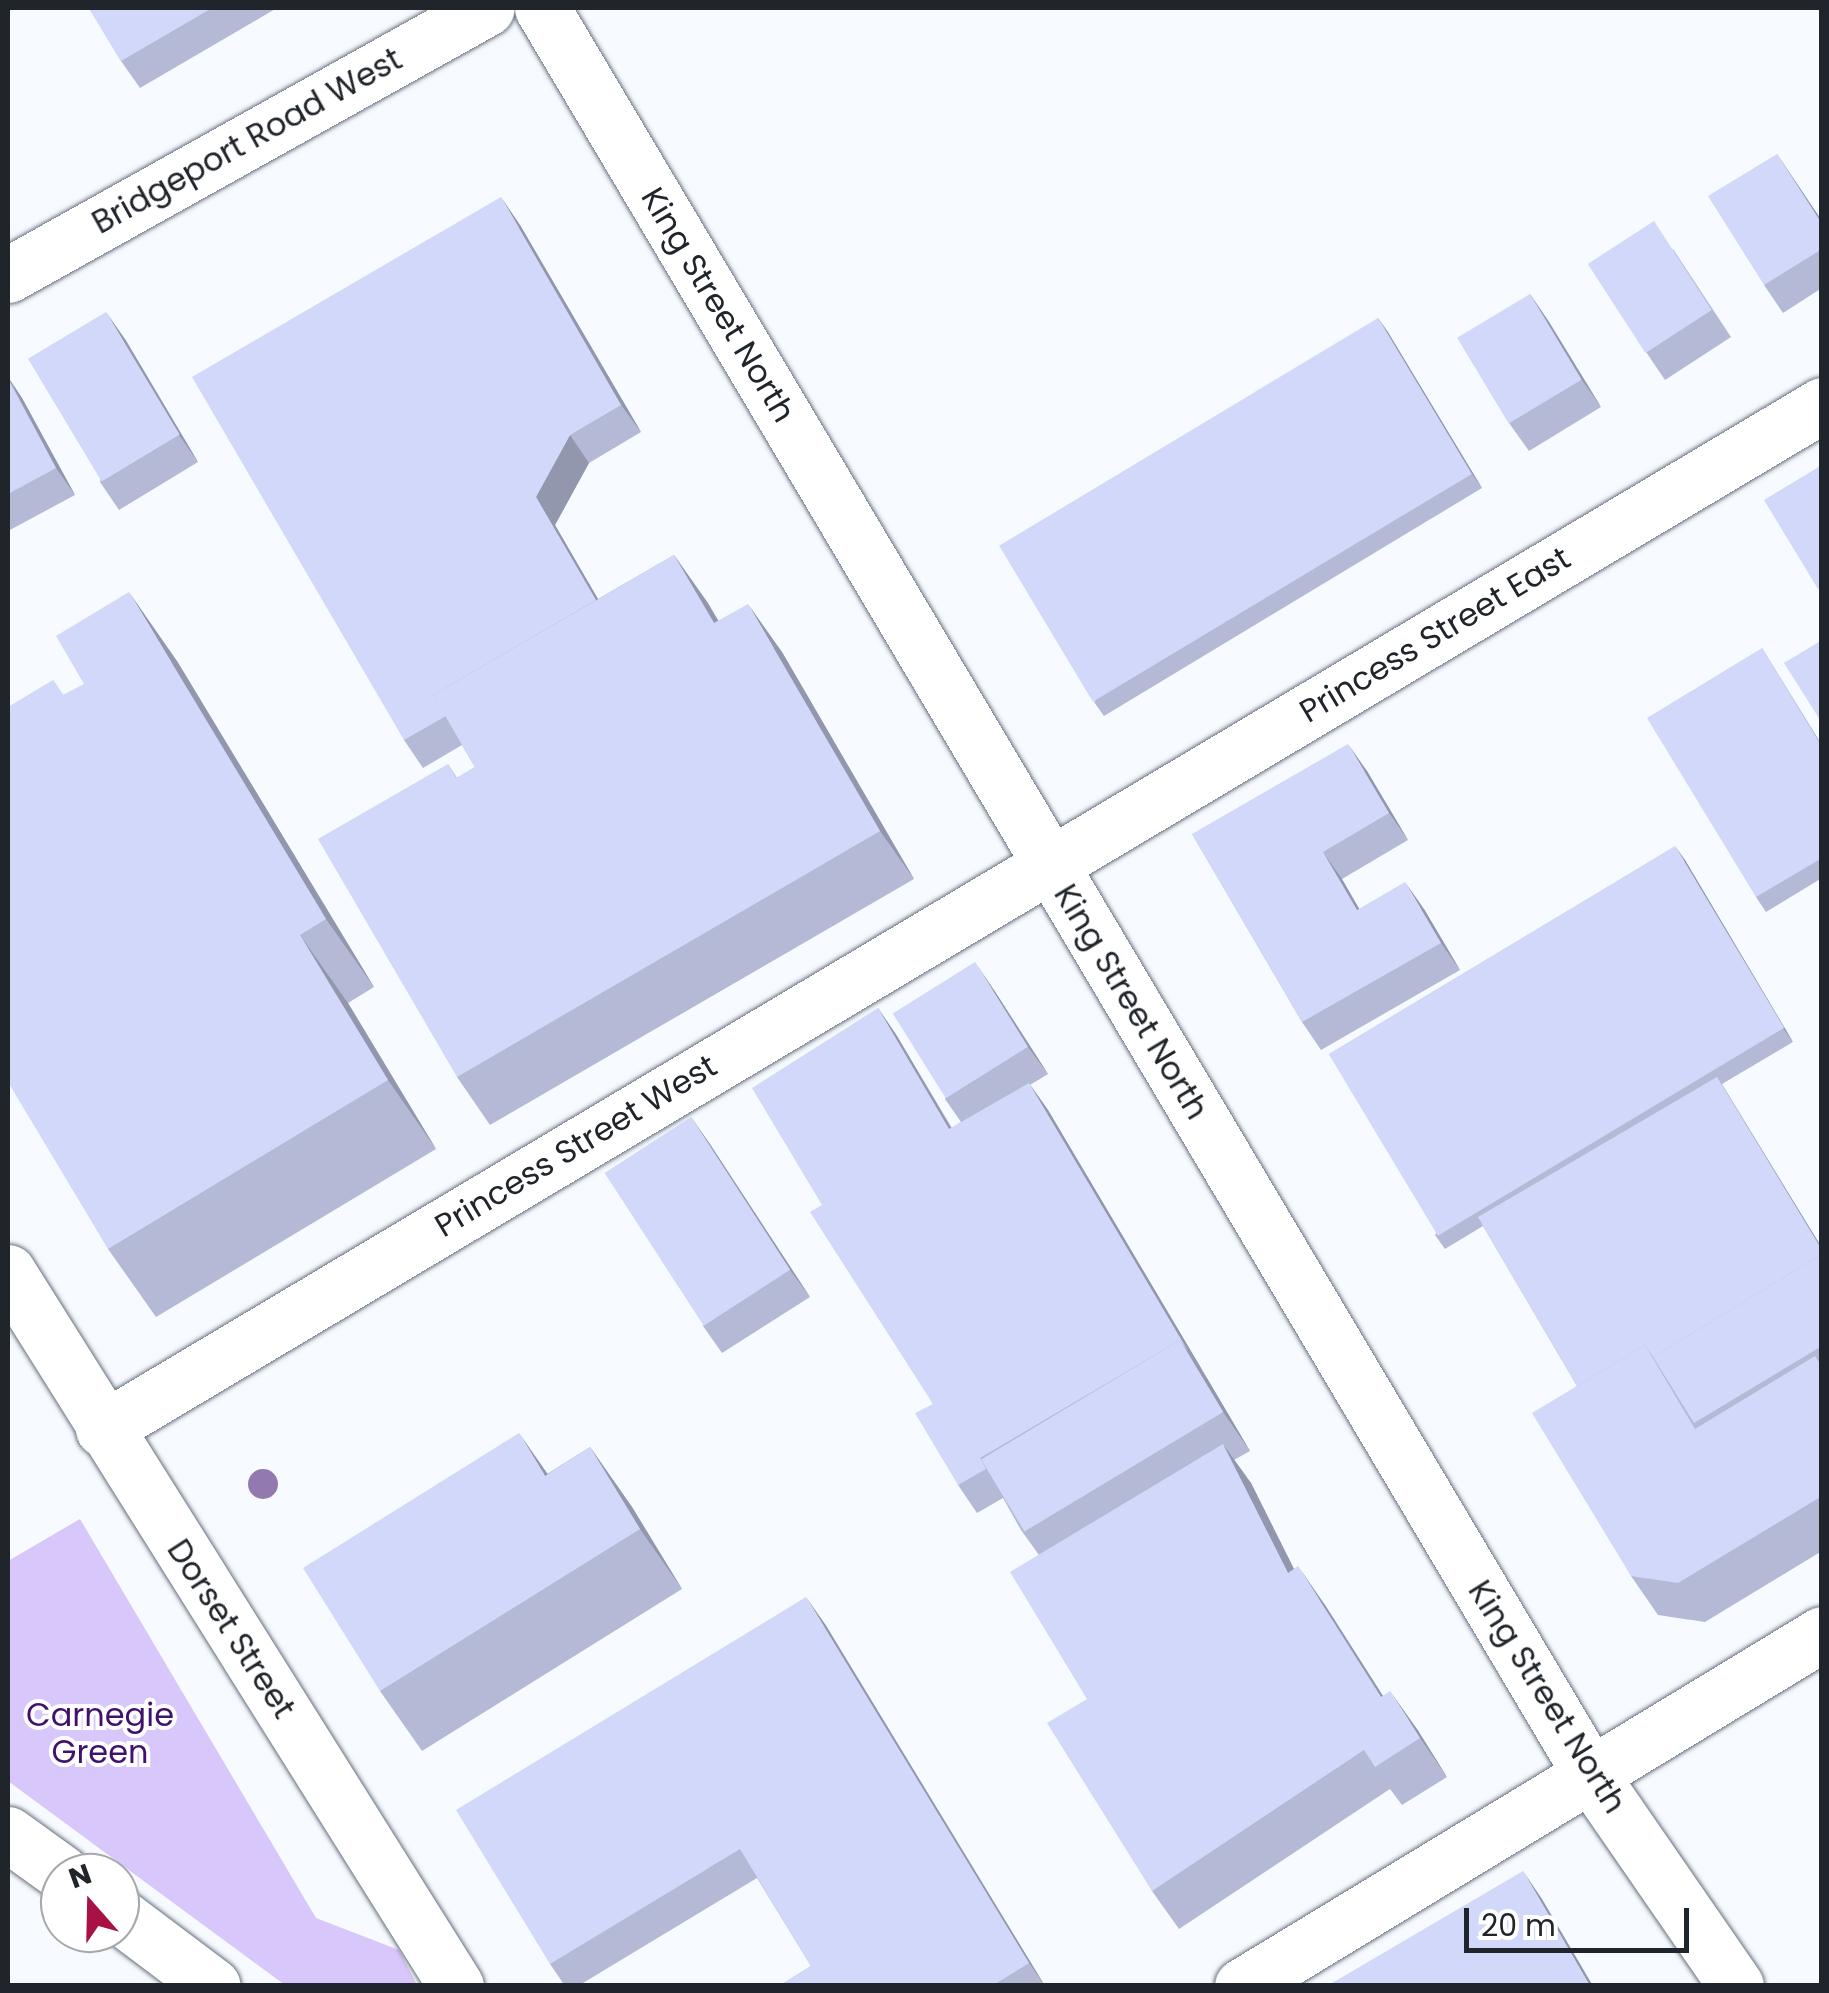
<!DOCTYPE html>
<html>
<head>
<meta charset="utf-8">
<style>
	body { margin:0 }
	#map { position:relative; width:1829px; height:1993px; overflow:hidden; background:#f7fafe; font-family:Poppins,sans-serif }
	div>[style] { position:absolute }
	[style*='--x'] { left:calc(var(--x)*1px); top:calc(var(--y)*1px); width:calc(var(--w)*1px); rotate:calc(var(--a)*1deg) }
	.green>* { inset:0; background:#d8c7fa }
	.roads { filter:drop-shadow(0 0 2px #64707e) drop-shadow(0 0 2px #64707e) }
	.minor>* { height:55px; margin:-27.5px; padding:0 27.5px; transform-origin:27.5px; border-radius:27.5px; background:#fff }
	.tertiary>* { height:55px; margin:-27.5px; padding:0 27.5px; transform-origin:27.5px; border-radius:27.5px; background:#fff }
	.secondary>* { height:55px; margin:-27.5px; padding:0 27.5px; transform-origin:27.5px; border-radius:27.5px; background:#fff }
	.trees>* { width:30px; height:30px; margin:-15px; border-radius:50%; background:#927aaf }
	.wall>* { inset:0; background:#b4bad6 }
	.shaded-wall>* { inset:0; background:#9297ae }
	.building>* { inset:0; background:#d1d8f9; transform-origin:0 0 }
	span { translate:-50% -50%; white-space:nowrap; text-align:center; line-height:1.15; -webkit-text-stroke:8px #fff; paint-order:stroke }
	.street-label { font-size:32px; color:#20252b }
	.park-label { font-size:32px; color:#3f126f }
	.frame { position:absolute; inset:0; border:10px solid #20252b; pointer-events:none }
	.north { position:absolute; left:40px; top:1853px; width:100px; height:100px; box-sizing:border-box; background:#fff; border:2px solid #a6a8aa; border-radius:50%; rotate:340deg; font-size:28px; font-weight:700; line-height:40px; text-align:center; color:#20252b }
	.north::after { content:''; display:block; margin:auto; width:35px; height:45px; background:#a71146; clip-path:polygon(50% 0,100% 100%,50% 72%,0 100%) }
	.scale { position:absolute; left:1464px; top:1908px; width:225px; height:45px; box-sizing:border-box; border:5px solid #20252b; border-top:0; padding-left:12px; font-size:30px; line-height:35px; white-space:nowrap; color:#20252b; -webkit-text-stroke:8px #fff; paint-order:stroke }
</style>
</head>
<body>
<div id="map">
	<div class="green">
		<div style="clip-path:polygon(80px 1519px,316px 1918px,399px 1950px,417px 1985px,285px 1985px,8px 1781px,8px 1561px)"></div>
	</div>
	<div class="roads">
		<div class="minor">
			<div style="--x:8;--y:1272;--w:843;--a:57.89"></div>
			<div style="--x:103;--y:1429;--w:2001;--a:-30.78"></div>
			<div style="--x:1242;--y:1986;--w:678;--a:-31.25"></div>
		</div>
		<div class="tertiary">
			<div style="--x:8;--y:1834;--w:67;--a:35.8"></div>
			<div style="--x:120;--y:1916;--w:116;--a:37"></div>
		</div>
		<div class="secondary">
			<div style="--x:542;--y:8;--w:2054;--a:59.31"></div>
			<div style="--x:1590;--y:1774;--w:257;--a:55.4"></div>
			<div style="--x:8;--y:275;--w:548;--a:-29.14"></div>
		</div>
	</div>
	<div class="trees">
		<div style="left:263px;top:1484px"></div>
	</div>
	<div class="wall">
		<div style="clip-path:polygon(89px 8px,277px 8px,140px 88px,121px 61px)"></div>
		<div style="clip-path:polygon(1777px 154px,1822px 221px,1822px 288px,1783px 313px,1764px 285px)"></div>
		<div style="clip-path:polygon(520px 225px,641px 432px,589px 463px,555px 525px,598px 599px,674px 555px,718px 621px,782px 652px,914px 879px,490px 1125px,457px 1077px,448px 764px,457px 778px,475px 767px,462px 745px,423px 768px,404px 740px)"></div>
		<div style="clip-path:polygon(1673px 249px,1731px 337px,1665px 380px,1646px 352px)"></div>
		<div style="clip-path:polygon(1530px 294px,1549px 322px,1601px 407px,1529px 451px,1509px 423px)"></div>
		<div style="clip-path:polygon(1378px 318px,1482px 488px,1104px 716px,1094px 702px)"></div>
		<div style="clip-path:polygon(125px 339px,198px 462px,119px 510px,100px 482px)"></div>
		<div style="clip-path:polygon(8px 377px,22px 398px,75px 495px,8px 531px)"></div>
		<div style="clip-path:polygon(1762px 648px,1822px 745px,1822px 878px,1766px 912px,1756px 897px)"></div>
		<div style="clip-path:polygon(177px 661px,374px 987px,348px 1003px,436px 1149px,156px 1317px,108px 1249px,53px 680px,63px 695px)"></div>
		<div style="clip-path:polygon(1367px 771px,1408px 840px,1342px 879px,1359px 909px,1424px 909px,1460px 970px,1321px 1050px,1302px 1022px,1192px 834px)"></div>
		<div style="clip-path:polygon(1685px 860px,1793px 1042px,1722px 1084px,1822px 1248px,1822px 1551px,1705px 1622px,1658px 1615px,1631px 1576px,1577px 1386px,1483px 1226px,1445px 1249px,1435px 1235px)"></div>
		<div style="clip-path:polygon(994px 990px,1048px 1074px,1030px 1085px,1048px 1110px,1250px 1451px,1234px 1460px,1251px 1483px,1294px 1569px,1325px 1605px,1382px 1695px,1417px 1729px,1447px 1777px,1402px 1805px,1390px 1789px,1179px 1929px,1152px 1891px,1039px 1555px,1021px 1530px,1003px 1498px,977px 1513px,958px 1485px,933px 1404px,822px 1205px,878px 1008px,897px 1036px,952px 1128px,961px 1122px,945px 1099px)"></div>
		<div style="clip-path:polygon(691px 1117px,810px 1297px,722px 1353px,703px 1326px)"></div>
		<div style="clip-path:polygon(590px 1447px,632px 1507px,682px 1589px,422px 1751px,380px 1691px,547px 1474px)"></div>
		<div style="clip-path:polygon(825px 1624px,1045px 1986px,779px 1986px,811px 1966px,757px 1878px,578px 1986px,565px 1986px,550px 1964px)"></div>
	</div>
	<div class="shaded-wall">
		<div style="clip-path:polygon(1777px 154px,1822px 221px,1822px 224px)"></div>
		<div style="clip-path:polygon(501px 197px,520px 225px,641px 432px,621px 405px)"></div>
		<div style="clip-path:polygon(1530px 294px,1549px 322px,1601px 407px,1582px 380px)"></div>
		<div style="clip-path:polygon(106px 312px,125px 339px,198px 462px,179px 435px)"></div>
		<div style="clip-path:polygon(1378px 318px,1388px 332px,1482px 488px,1472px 474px)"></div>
		<div style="clip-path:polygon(8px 377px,22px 398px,75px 495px,56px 468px)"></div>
		<div style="clip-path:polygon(570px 435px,589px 463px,555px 525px,627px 649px,608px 622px,536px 497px)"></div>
		<div style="clip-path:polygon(674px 555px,708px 603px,748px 671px,714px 623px)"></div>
		<div style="clip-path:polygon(129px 592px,177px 661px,374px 987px,326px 919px)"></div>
		<div style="clip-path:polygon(748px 604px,782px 652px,914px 879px,880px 831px)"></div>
		<div style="clip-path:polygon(1348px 744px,1367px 771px,1408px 840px,1389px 813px)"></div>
		<div style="clip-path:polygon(1675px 846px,1685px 860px,1793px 1042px,1783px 1028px)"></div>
		<div style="clip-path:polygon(1323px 852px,1342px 879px,1376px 938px,1357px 910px)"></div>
		<div style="clip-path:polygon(1405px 882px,1424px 909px,1460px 970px,1441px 943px)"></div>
		<div style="clip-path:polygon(300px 935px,348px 1003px,436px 1149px,388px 1080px)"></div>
		<div style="clip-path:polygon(975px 962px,994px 990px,1048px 1074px,1028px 1047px)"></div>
		<div style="clip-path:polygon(878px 1008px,897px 1036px,968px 1157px,949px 1129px)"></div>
		<div style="clip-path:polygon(1717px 1077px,1822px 1248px,1822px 1250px)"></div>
		<div style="clip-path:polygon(1029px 1083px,1048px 1110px,1207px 1378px,1188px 1351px)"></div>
		<div style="clip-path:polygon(691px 1117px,710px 1144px,810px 1297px,790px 1270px)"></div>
		<div style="clip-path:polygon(1180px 1340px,1207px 1378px,1250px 1451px,1223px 1412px)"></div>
		<div style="clip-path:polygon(519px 1433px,561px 1493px,545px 1476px)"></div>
		<div style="clip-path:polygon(1223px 1444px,1251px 1483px,1315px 1611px,1288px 1573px)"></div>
		<div style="clip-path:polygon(590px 1447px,632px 1507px,682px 1589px,640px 1529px)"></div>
		<div style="clip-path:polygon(1298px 1566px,1325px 1605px,1408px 1735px,1381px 1697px)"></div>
		<div style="clip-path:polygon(806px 1597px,825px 1624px,1045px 1986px,1029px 1963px)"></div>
		<div style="clip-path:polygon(1390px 1691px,1417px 1729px,1447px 1777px,1420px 1738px)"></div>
		<div style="clip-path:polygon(1523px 1871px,1542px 1899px,1593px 1986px,1590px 1986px)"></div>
	</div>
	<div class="building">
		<div style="clip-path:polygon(89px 8px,212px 8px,121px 61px)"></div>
		<div style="clip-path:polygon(1777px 154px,1822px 224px,1822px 249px,1764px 285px,1708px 196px)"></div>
		<div style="clip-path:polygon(501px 197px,621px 405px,570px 435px,536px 497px,596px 600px,433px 695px,446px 716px,404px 740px,192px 377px)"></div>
		<div style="left:1654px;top:221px;width:106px;height:79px;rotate:57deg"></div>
		<div style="left:1530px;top:294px;width:100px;height:85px;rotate:59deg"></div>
		<div style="left:106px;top:312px;width:143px;height:91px;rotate:59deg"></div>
		<div style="left:1378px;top:318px;width:182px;height:442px;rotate:59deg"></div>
		<div style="clip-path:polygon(8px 379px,56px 468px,8px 494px)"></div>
		<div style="clip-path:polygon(1822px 465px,1822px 587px,1818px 589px,1764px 500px)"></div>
		<div style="clip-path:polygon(674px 555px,714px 623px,748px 604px,880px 831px,457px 1077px,318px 839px,448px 764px,456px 778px,475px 767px,433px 695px)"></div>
		<div style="clip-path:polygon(129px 592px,326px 919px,300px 935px,388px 1080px,108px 1249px,8px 1082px,8px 707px,53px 680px,63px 695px,84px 684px,56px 636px)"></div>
		<div style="clip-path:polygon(1822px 640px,1822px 723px,1784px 663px)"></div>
		<div style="clip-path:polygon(1762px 648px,1822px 747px,1822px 858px,1756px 897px,1647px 718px)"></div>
		<div style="clip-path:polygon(1348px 744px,1389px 813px,1323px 852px,1357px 910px,1405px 882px,1441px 943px,1302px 1022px,1192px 834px)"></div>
		<div style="left:1675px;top:846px;width:212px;height:404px;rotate:59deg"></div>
		<div style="left:975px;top:962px;width:100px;height:97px;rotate:58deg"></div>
		<div style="clip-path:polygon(878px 1008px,949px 1129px,1029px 1083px,1188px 1351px,1180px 1340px,980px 1458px,986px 1469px,958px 1485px,915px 1413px,933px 1404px,810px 1212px,822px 1205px,752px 1088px)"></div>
		<div style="clip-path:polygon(1717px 1077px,1822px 1250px,1822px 1254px,1653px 1357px,1645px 1345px,1577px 1386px,1478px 1217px)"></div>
		<div style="left:691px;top:1117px;width:182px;height:103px;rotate:57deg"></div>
		<div style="clip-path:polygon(1822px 1254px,1822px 1346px,1694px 1423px,1653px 1357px)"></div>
		<div style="left:1180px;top:1340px;width:84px;height:232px;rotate:59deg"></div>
		<div style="clip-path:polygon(1645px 1345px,1695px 1429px,1815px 1356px,1822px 1367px,1822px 1496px,1678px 1583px,1631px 1576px,1532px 1413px)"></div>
		<div style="clip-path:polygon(519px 1433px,545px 1476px,590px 1447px,640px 1529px,380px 1691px,303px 1568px)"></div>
		<div style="clip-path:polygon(1223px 1444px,1288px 1573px,1298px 1566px,1381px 1697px,1390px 1691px,1420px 1738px,1375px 1767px,1364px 1750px,1152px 1891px,1047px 1723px,1087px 1699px,1010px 1572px)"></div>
		<div style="clip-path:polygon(806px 1597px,1029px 1963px,992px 1986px,779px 1986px,811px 1966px,740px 1849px,550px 1964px,456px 1810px)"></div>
		<div style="clip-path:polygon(1523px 1871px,1590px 1986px,1327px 1986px)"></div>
	</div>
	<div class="street-label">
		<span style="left:247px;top:141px;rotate:-29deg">Bridgeport Road West</span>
		<span style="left:718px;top:305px;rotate:59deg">King Street North</span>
		<span style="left:1435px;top:635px;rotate:-31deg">Princess Street East</span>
		<span style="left:1131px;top:1002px;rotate:59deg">King Street North</span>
		<span style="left:576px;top:1146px;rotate:-31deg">Princess Street West</span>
		<span style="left:231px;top:1629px;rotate:57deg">Dorset Street</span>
		<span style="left:1547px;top:1697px;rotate:58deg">King Street North</span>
	</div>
	<div class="park-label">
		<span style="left:100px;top:1734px">Carnegie<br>Green</span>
	</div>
	<div class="frame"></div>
	<div class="north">N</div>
	<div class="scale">20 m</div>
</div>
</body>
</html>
